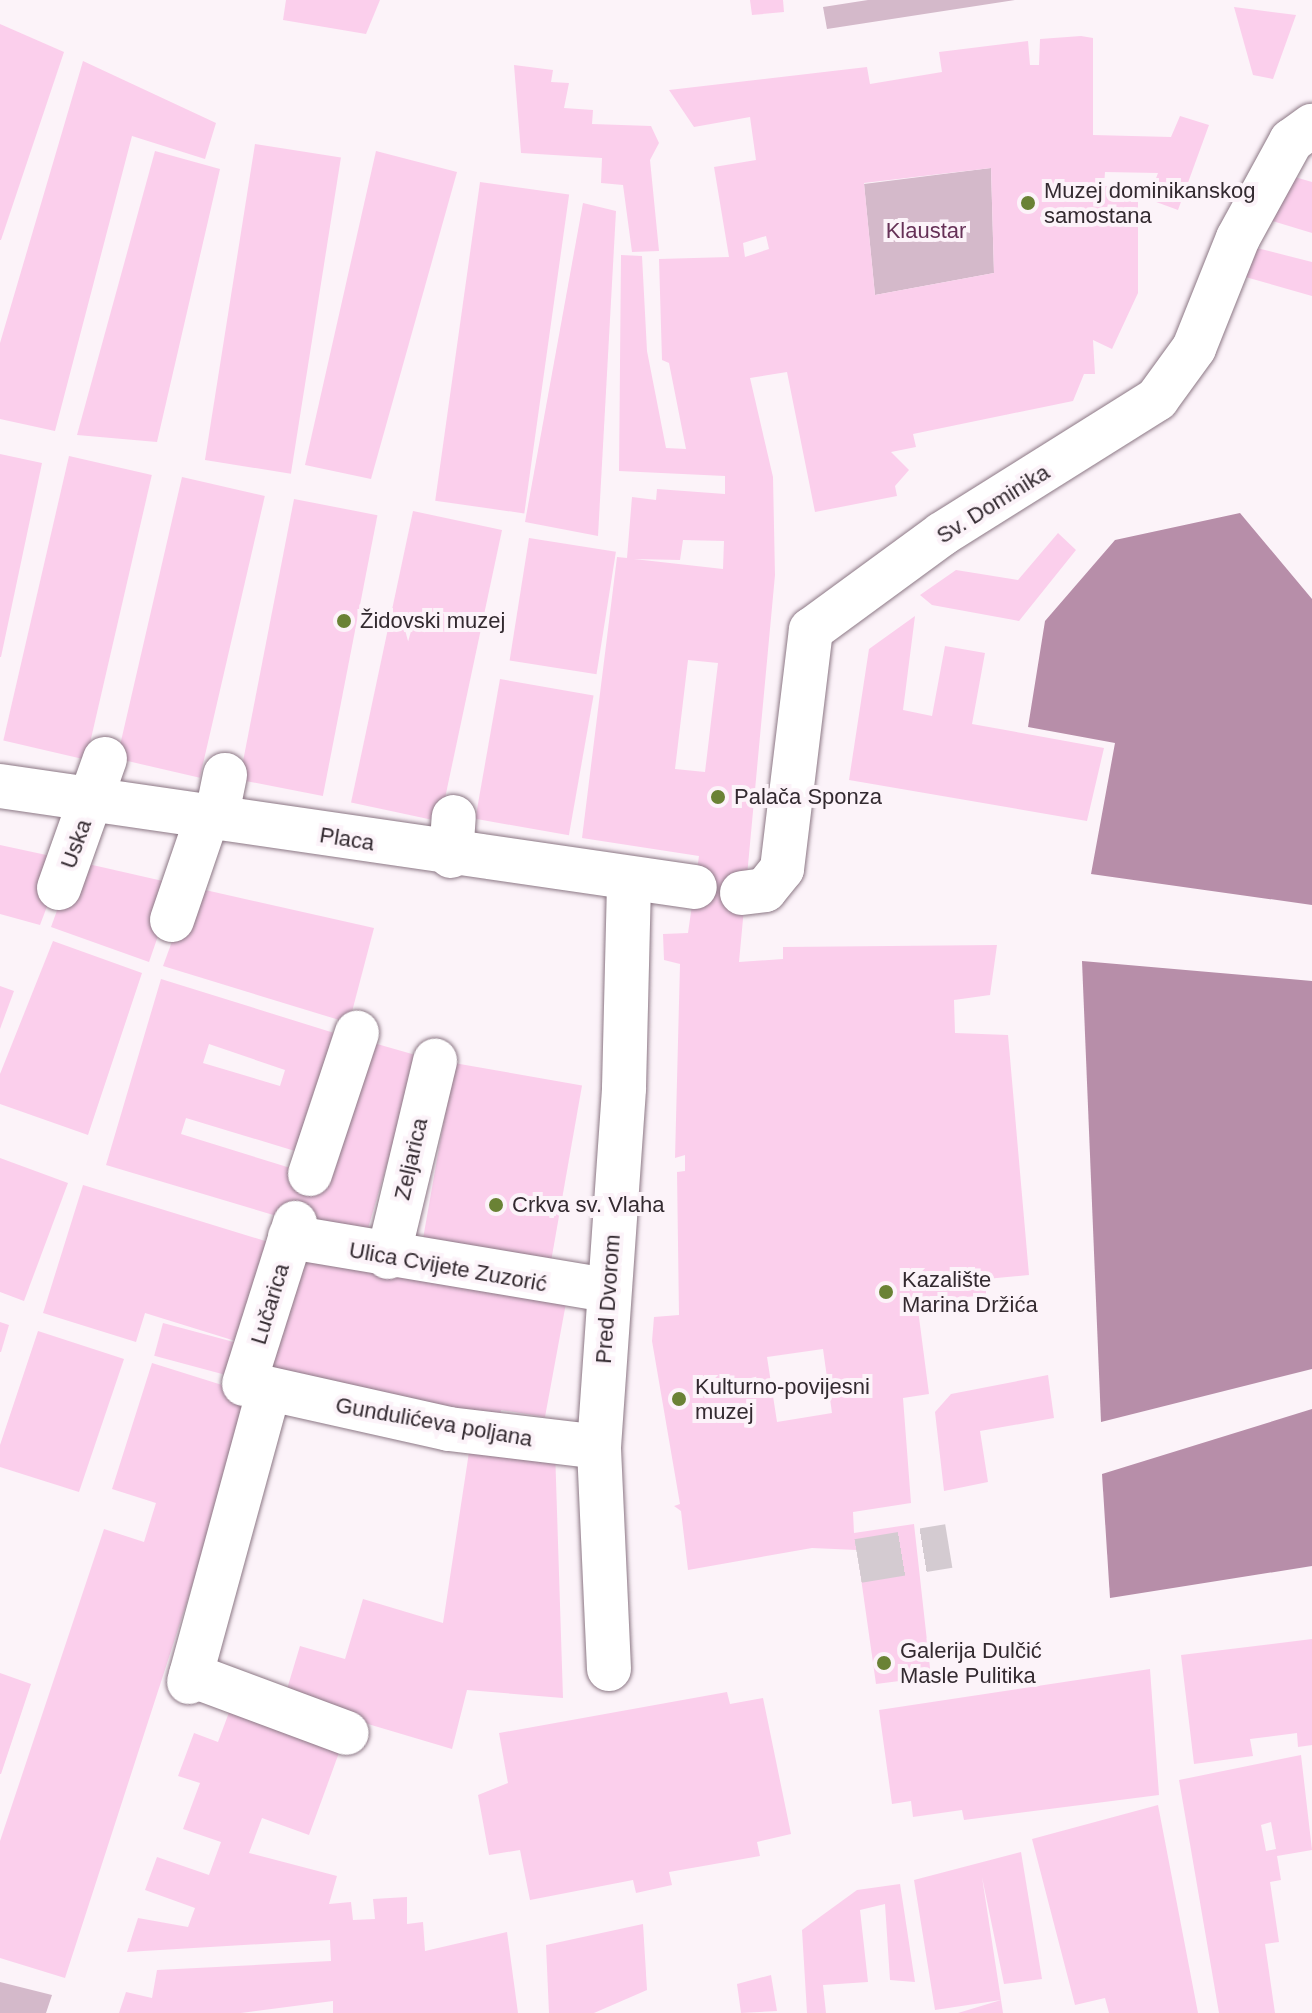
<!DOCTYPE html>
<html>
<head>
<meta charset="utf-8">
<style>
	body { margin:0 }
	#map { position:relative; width:1312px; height:2013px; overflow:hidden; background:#fcf3f9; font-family:Helvetica,sans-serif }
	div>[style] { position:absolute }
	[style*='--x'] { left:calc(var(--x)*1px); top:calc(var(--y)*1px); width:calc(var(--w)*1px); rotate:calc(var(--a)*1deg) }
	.green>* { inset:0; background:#d4b9ca }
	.water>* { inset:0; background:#b78ea9 }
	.building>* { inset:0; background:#fbcfec; transform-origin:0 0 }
	.street-tunnel>* { height:44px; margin-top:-22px; transform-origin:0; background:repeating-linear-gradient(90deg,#d4cbd1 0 44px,transparent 0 66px) }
	.roads { filter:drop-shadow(0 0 2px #8c7885) drop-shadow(0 0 2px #8c7885) }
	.street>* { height:44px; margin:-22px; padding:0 22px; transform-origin:22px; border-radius:22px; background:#fff }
	.dots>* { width:22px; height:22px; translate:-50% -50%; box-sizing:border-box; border:4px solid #fcf3f9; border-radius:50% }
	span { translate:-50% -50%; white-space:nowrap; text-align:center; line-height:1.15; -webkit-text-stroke:8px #fcf3f9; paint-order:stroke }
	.poi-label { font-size:22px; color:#332a30 }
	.left { translate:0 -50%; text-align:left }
	.park-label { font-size:22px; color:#663157 }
	.street-label { font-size:22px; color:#332a30 }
</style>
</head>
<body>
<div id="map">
	<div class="green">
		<div style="clip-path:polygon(868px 0,1015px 0,827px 29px,823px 7px)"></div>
		<div style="clip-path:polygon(991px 168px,994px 273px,875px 295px,864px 184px)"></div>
		<div style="clip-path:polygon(0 1982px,52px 1995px,46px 2013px,0 2013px)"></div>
	</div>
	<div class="water">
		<div style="clip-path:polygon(1240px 513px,1312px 599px,1312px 905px,1091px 874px,1115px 743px,1028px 727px,1045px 621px,1115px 540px)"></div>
		<div style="clip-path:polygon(1082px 961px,1312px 981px,1312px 1369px,1101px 1422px)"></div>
		<div style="clip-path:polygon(1312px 1409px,1312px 1566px,1110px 1598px,1102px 1474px)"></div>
	</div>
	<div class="building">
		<div style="clip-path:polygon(286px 0,380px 0,366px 34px,283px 20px)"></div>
		<div style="clip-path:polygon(750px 0,783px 0,784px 12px,752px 15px)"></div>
		<div style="clip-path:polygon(1234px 7px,1296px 15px,1273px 79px,1253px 75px)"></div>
		<div style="clip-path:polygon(0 24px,64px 52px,1px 240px,0 240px)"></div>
		<div style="clip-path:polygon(evenodd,1081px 36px,1093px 38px,1093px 135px,1171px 137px,1180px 116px,1209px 125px,1178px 210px,1148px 199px,1158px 173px,1105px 172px,1104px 186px,1138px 186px,1138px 293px,1112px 349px,1093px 340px,1095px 374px,1084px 374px,1073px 401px,913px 434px,916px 447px,891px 452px,909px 470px,895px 486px,897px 496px,815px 512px,787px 372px,750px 378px,773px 477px,775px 575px,739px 962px,783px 959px,783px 947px,997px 945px,990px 995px,954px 1000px,955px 1033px,1008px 1035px,1029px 1275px,986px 1279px,986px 1295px,917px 1302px,929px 1394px,903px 1398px,911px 1503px,853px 1512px,854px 1533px,914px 1524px,931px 1677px,876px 1684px,857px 1550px,812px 1548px,688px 1570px,681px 1511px,674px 1506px,680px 1504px,652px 1341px,654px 1317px,679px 1315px,677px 1172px,685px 1171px,685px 1155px,675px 1158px,680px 964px,664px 960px,663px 934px,688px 933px,699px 856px,582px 838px,617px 557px,627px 558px,632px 497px,656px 500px,657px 489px,725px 494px,725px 476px,619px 471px,621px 255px,642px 256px,647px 351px,666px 448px,686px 449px,669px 363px,662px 360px,659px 259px,729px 257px,714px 167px,756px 160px,750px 117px,694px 127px,669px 90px,867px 67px,870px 84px,942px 72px,939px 52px,1028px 41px,1030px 65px,1039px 65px,1040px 39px,1081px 36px,991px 168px,994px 273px,875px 295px,864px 183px,991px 168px,1081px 36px,766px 236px,769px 249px,745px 257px,743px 243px,766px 236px,1081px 36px,683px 540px,724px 541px,723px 569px,634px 559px,680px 560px,683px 540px,1081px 36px,688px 660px,718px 663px,705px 772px,675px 769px,688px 660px,1081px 36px,823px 1349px,832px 1413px,777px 1422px,767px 1357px,823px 1349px)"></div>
		<div style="clip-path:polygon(83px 61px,216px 123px,205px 159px,132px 136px,55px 431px,0 419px,0 343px)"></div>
		<div style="clip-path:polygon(514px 65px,553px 70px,551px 82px,569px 83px,564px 108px,593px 110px,592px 124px,651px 126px,659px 143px,650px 160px,659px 251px,632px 252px,623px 185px,601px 183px,602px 158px,521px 153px)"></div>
		<div style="left:255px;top:144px;width:87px;height:320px;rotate:9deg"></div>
		<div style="clip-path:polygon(155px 151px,220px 169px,157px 442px,77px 435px)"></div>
		<div style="clip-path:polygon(376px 151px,457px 172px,371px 479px,305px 465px)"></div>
		<div style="clip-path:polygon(1281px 173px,1312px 182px,1312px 233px,1263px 218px)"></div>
		<div style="left:480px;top:182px;width:90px;height:322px;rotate:8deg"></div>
		<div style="clip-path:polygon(583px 203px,616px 211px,598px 536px,525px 522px)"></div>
		<div style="clip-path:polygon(1253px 247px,1312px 262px,1312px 296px,1242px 276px)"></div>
		<div style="clip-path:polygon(0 454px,42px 463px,1px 657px,0 657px)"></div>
		<div style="left:69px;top:456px;width:85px;height:292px;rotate:13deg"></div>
		<div style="left:182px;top:477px;width:85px;height:289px;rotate:13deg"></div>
		<div style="left:294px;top:499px;width:85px;height:286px;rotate:11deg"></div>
		<div style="left:413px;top:511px;width:91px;height:298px;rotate:12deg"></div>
		<div style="clip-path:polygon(1058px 533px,1076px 550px,1019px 621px,932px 605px,920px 595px,956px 570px,1018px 580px)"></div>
		<div style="left:529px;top:538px;width:88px;height:124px;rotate:9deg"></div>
		<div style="clip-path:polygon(915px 616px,903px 710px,932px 716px,945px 646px,985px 653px,972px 724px,1104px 748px,1087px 821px,849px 780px,869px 649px)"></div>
		<div style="left:500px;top:679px;width:95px;height:142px;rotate:10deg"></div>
		<div style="clip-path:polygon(0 845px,65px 859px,40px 925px,0 914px)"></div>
		<div style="clip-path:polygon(75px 861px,176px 884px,149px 962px,51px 927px)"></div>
		<div style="clip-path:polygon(192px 887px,374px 928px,349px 1023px,163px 966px)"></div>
		<div style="clip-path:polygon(53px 941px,142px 973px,88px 1135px,0 1104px,0 1074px)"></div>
		<div style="clip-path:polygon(evenodd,161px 979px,347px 1037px,308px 1155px,186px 1118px,181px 1134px,310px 1174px,363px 1040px,419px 1056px,364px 1242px,106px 1165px,161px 979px,209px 1044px,285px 1070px,280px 1086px,203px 1063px,209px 1044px)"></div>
		<div style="clip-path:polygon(0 986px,14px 991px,0 1029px)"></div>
		<div style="left:454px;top:1063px;width:130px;height:195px;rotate:10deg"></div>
		<div style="clip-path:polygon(0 1158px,68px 1183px,24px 1301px,0 1292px)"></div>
		<div style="clip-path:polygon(83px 1185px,275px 1244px,245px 1344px,145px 1313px,136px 1342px,43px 1313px)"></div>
		<div style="clip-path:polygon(295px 1245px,566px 1303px,545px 1417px,501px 1410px,498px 1428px,265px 1379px)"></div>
		<div style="clip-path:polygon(0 1322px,9px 1325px,1px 1352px,0 1352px)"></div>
		<div style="left:163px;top:1323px;width:80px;height:34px;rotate:15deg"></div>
		<div style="clip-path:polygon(38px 1331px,124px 1359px,79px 1492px,0 1467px,0 1445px)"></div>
		<div style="clip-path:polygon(152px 1363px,254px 1395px,65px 1978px,0 1958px,0 1841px,104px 1529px,144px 1542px,156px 1503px,112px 1489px)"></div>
		<div style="clip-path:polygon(1048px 1375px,1054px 1418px,980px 1431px,988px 1482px,944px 1491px,935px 1412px,951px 1394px)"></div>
		<div style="clip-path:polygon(471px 1439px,555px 1449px,563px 1698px,467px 1690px,452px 1749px,284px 1699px,300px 1646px,345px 1659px,363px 1599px,443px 1623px)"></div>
		<div style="clip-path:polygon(1312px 1639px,1312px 1745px,1298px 1747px,1297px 1733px,1250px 1739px,1253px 1756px,1194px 1764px,1181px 1655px)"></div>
		<div style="clip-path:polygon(1150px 1669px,1159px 1795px,964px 1820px,962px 1810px,913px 1817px,911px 1801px,892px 1804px,879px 1710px)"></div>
		<div style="clip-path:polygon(0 1673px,31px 1684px,1px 1774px,0 1774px)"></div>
		<div style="clip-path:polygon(727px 1692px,730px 1704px,763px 1698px,791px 1834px,757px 1842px,760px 1856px,669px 1872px,672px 1885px,636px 1893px,633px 1880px,530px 1900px,520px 1850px,489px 1855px,478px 1795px,508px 1783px,499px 1733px)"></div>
		<div style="clip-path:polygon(234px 1699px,344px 1739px,309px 1835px,262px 1818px,249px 1853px,337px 1876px,329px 1904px,351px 1902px,353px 1920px,375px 1919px,373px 1899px,407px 1897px,407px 1924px,423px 1922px,425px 1951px,507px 1932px,518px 2013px,333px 2013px,333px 2001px,241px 2013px,119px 2013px,126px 1992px,152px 1998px,157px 1970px,331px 1961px,330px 1940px,127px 1952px,138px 1918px,188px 1927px,195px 1908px,145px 1890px,157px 1857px,209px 1875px,221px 1842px,183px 1829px,200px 1783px,178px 1776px,194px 1733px,218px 1742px)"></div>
		<div style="clip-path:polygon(evenodd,1301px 1755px,1312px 1850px,1277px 1856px,1281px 1880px,1270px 1882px,1279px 1942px,1265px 1944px,1275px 2013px,1219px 2013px,1179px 1780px,1301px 1755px,1271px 1822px,1276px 1849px,1266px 1851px,1261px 1825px,1271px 1822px)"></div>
		<div style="clip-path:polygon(1158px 1805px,1198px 2013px,1109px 2013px,1105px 1998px,1075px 2005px,1032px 1839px)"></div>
		<div style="clip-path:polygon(1021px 1852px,1042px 1979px,1004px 1984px,982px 1877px,1001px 2000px,1003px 2013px,958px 2013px,1001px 2000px,935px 2010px,914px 1880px)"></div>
		<div style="clip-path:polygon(900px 1884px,915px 1982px,890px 1980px,885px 1904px,860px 1910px,868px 1982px,823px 1985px,826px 2013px,807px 2013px,802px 1930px,857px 1890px)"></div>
		<div style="clip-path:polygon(643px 1924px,647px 1990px,594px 2013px,549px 2013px,546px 1945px)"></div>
		<div style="clip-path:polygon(771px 1975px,777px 2011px,741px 2013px,737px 1984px)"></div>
	</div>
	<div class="street-tunnel">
		<div style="--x:858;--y:1561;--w:92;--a:-9.4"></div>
	</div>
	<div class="roads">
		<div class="street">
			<div style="--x:0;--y:786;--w:702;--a:8.27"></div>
			<div style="--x:216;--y:819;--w:45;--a:-78.4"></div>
			<div style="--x:451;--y:856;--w:39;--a:-86"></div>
			<div style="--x:59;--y:888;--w:137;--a:-70.4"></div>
			<div style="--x:742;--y:893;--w:23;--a:-7"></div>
			<div style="--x:765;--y:890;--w:27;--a:-51"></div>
			<div style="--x:782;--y:869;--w:241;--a:-83.1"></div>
			<div style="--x:811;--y:630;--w:162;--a:-36.2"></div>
			<div style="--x:942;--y:534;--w:254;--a:-32.1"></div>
			<div style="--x:1157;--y:399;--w:63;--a:-54"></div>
			<div style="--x:1194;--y:348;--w:118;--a:-68.2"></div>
			<div style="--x:1238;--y:238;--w:111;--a:-61.3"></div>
			<div style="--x:1291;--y:141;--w:26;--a:-36"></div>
			<div style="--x:172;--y:920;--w:108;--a:-71.1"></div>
			<div style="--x:310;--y:1174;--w:149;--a:-71.6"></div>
			<div style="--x:290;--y:1237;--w:321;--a:9.5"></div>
			<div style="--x:388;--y:1257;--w:202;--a:-76.5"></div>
			<div style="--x:244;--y:1384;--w:169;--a:-72.4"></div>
			<div style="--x:257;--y:1386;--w:197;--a:12.6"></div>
			<div style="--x:449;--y:1429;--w:151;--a:6.8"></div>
			<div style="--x:609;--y:1669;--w:222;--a:-92.6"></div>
			<div style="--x:599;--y:1447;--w:360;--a:-86"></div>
			<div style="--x:624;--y:1088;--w:208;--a:-88.6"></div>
			<div style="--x:191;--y:1675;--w:166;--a:20.4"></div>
			<div style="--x:189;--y:1682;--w:303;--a:-74.7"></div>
		</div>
	</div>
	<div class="dots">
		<div style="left:1028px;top:203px;background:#6a8235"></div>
		<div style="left:344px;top:621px;background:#6a8235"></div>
		<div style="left:718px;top:797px;background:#6a8235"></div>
		<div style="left:496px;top:1205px;background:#6a8235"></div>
		<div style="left:886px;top:1292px;background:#6a8235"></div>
		<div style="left:679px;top:1399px;background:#6a8235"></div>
		<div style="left:884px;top:1663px;background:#6a8235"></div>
	</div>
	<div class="poi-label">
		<span class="left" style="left:1044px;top:203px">Muzej dominikanskog<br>samostana</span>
		<span class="left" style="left:360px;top:621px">Židovski muzej</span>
		<span class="left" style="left:734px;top:797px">Palača Sponza</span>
		<span class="left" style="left:512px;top:1205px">Crkva sv. Vlaha</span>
		<span class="left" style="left:902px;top:1292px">Kazalište<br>Marina Držića</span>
		<span class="left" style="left:695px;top:1399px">Kulturno-povijesni<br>muzej</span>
		<span class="left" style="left:900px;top:1663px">Galerija Dulčić<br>Masle Pulitika</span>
	</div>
	<div class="park-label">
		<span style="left:926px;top:231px">Klaustar</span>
	</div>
	<div class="street-label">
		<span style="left:993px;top:504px;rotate:-32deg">Sv. Dominika</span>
		<span style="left:347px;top:839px;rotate:9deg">Placa</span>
		<span style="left:76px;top:844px;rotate:-70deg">Uska</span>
		<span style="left:411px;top:1159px;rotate:-77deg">Zeljarica</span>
		<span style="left:448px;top:1267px;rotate:10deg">Ulica Cvijete Zuzorić</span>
		<span style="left:608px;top:1299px;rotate:-86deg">Pred Dvorom</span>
		<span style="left:270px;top:1304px;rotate:-73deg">Lučarica</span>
		<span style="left:434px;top:1422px;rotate:10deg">Gundulićeva poljana</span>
	</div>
</div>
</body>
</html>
